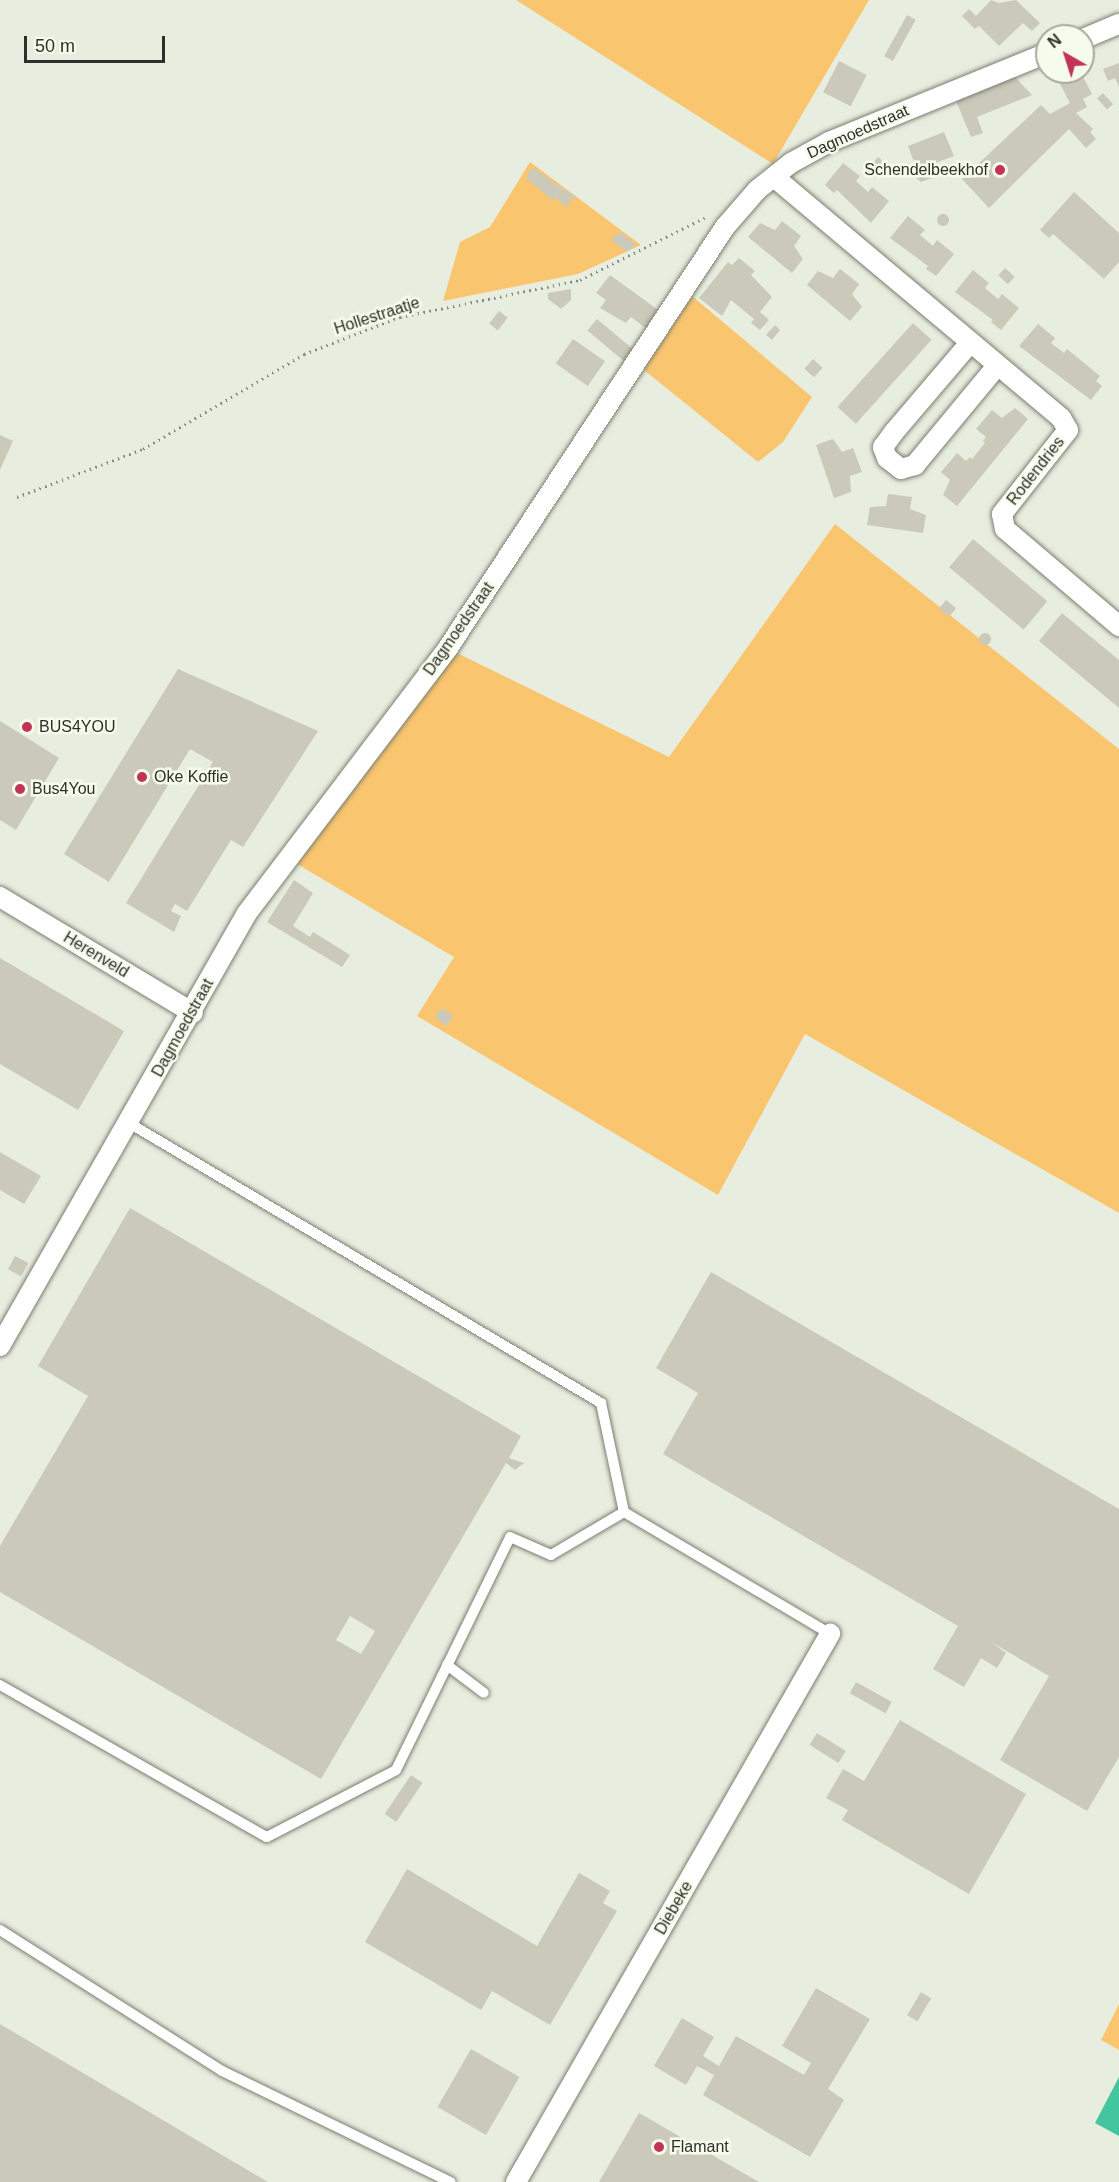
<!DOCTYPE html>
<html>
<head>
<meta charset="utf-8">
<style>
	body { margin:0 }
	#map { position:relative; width:1119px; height:2182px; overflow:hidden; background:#e8eedf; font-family:Arial,sans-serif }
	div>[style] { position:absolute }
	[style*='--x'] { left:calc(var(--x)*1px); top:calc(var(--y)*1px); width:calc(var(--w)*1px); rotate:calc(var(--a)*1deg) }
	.green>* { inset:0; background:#fac56f }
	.water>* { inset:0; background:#43c69f }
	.building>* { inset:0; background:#cbc9ba; transform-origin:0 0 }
	.round { border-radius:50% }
	.path>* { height:3px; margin-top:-1.5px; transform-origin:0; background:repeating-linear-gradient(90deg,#85897f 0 1.5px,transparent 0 6px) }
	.roads { filter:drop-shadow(0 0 2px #7a7f71) drop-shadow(0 0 2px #7a7f71) }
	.service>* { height:10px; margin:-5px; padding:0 5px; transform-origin:5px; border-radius:5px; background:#fff }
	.minor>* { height:20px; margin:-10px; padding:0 10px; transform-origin:10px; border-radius:10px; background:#fff }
	.dots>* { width:16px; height:16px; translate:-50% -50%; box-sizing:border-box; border:3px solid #f6fcec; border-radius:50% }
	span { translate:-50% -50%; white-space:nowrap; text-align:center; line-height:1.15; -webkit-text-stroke:5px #f6fcec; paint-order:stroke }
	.street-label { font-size:16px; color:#2d302a }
	.poi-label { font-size:16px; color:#2d302a }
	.right { translate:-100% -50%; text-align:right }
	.left { translate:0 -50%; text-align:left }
	.north { position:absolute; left:1035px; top:24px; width:60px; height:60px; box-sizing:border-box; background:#f6fcec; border:2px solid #a6aa9e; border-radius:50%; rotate:321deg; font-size:16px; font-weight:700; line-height:24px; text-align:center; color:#2d302a }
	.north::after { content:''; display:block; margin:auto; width:21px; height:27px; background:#c23259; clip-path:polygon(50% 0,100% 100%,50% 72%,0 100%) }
	.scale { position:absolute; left:24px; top:36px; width:141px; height:27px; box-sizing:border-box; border:3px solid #2d302a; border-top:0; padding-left:8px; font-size:18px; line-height:21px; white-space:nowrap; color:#2d302a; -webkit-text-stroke:4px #f6fcec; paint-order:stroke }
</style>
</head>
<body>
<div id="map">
	<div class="green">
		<div style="clip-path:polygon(516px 0,869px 0,773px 164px)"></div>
		<div style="clip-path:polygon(530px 162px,641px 245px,578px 274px,443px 301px,460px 242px,490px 227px)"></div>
		<div style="clip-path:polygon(692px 296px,812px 397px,783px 442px,758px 462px,644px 370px)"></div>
		<div style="clip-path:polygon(835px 524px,1119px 749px,1119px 1213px,805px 1034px,718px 1195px,417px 1016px,454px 957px,297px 864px,455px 652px,669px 757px)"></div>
		<div style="clip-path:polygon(1119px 2004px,1119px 2050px,1101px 2040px)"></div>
	</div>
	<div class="water">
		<div style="clip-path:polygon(1119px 2077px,1119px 2136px,1095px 2123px)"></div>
	</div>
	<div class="building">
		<div style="clip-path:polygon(991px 0,999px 3px,1016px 0,1040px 23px,1032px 31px,1023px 23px,999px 46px,979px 26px,975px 29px,962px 16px,969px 9px,976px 16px)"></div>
		<div style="left:907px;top:15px;width:10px;height:47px;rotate:29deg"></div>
		<div style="left:839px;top:61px;width:31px;height:35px;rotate:27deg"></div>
		<div style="clip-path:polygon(1119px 63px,1119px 87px,1115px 78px,1108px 81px,1103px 69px)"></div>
		<div style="clip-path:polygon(1081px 73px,1092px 94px,1083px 99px,1087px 107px,1076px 113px,1093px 129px,1090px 132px,1096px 139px,1086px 148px,1069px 129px,989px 208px,962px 179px,1041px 105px,1050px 114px,1070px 103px,1060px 84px)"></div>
		<div style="clip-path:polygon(1015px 77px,1032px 95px,977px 117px,983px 133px,971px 137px,956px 101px)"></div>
		<div style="left:1103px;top:93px;width:15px;height:8px;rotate:48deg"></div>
		<div style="clip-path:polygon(944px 132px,954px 156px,930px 165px,935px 177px,921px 182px,910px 173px,917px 170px,908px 146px)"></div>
		<div style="left:878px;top:157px;width:13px;height:10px;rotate:39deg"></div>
		<div style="clip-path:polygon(843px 163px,860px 176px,856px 181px,868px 192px,872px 187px,889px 201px,871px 223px,837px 190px,834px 193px,825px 185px)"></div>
		<div style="clip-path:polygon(532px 167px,563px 189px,576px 196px,572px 200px,564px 194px,571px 201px,566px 207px,555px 197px,552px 200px,526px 178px)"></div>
		<div style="clip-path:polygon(1074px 192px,1119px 233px,1119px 262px,1104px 279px,1053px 234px,1049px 238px,1040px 230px)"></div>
		<div class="round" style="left:937px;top:214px;width:12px;height:12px"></div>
		<div style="clip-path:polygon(908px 216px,925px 230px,920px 235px,933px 246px,937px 240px,954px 254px,936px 276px,926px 269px,928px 266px,890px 238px)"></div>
		<div style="clip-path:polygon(782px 221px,801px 236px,794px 246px,803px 259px,792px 273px,748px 237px,760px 223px,775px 230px)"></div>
		<div style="clip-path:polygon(620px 232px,636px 245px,627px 252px,611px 240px)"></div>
		<div style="clip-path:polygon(739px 258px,755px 271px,751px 275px,772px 297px,760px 312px,769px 320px,760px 330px,751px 323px,754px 319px,731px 300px,722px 316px,699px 298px,728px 262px,732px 265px)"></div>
		<div style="left:1005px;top:268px;width:13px;height:10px;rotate:42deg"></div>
		<div style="clip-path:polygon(840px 269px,859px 284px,852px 294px,862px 307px,850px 321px,807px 285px,818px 271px,833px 278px)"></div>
		<div style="clip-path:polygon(973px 270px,989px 283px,985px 288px,992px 294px,998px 299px,1002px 294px,1019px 308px,1001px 330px,991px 322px,993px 320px,955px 292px)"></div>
		<div style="clip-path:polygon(610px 275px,661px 312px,648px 330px,631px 317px,626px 323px,600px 308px,606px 300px,596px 293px)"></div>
		<div style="clip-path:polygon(571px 289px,571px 300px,561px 309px,548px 299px,548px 293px)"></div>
		<div style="left:499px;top:311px;width:11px;height:16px;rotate:38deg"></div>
		<div style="left:597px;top:319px;width:48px;height:15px;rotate:40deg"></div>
		<div style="left:913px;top:323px;width:25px;height:113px;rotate:42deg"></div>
		<div style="clip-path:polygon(1038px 324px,1055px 338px,1051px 343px,1064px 353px,1067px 349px,1100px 376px,1096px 381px,1102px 386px,1091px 400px,1019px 346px)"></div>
		<div style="clip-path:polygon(775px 325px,780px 330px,772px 340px,766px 335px)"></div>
		<div style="left:573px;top:339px;width:39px;height:30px;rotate:35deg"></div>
		<div style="left:813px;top:359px;width:13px;height:13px;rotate:42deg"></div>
		<div style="clip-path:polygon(1015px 408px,1028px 419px,957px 506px,943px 495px,950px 480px,941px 472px,957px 453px,966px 461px,970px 457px,972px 459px,985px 443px,983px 441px,986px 437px,976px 429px,992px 410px,1002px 418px)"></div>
		<div style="clip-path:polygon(0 435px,13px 441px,0 470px)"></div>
		<div style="clip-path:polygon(833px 439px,842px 452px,853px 448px,862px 472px,850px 476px,851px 492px,834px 498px,816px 445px)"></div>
		<div style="clip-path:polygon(888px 494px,912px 497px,910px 509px,926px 515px,923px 533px,867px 525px,870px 507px,886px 506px)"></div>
		<div style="left:973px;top:539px;width:97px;height:37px;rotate:40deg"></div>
		<div style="left:946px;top:600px;width:13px;height:11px;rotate:39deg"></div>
		<div style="clip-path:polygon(1062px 613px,1119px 660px,1119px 708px,1039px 641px)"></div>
		<div class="round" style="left:979px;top:633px;width:12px;height:12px"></div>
		<div style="clip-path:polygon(178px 669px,318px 731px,243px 847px,231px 840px,187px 911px,175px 904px,171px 911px,181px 916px,174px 932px,126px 903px,213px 762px,190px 749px,109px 882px,64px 854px)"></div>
		<div style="clip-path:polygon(0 721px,59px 758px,16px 830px,0 820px)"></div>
		<div style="clip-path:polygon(294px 880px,313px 893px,293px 926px,310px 937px,313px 932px,350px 955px,342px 967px,267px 922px)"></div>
		<div style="clip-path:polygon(0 958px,124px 1031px,78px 1110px,0 1064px)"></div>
		<div style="left:442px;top:1008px;width:14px;height:12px;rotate:36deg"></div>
		<div style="clip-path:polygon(0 1152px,41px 1176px,24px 1204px,0 1190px)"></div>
		<div style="clip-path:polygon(evenodd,130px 1208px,521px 1436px,509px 1458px,524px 1463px,515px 1470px,506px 1463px,321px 1779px,0 1592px,0 1546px,88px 1396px,38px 1366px,130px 1208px,350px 1616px,375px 1631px,361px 1654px,336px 1640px,350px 1616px)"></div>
		<div style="left:15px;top:1256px;width:15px;height:15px;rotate:28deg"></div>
		<div style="clip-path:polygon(711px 1272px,1119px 1509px,1119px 1757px,1087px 1811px,1000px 1760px,1049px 1676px,991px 1642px,1006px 1653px,997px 1668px,981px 1658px,964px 1687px,933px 1669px,958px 1626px,663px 1454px,698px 1393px,656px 1368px)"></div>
		<div style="left:856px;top:1682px;width:41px;height:13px;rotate:29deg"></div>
		<div style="clip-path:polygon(900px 1720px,1026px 1794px,969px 1894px,842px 1820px,848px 1810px,826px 1798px,843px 1769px,864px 1781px)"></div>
		<div style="left:817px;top:1733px;width:34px;height:14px;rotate:32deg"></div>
		<div style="left:411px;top:1775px;width:14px;height:47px;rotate:34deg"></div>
		<div style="clip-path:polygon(407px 1869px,537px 1946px,579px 1873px,610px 1891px,603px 1903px,617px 1911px,550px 2025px,492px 1991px,481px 2010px,365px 1942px)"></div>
		<div style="clip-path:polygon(816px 1988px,870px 2019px,828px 2089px,844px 2100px,810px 2157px,703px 2095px,714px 2075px,697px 2066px,686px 2085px,654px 2066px,682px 2018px,714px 2037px,703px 2056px,719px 2066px,736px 2036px,804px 2075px,811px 2063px,782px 2046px)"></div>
		<div style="left:921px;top:1992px;width:12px;height:27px;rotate:31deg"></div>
		<div style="clip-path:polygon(0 2024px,268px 2182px,0 2182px)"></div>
		<div style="left:471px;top:2049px;width:56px;height:67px;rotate:30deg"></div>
		<div style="clip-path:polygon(639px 2113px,759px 2182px,599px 2182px)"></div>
	</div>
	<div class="path">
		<div style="--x:17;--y:497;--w:135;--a:-20.9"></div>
		<div style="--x:143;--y:449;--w:187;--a:-30.5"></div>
		<div style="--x:304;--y:354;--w:103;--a:-21.1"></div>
		<div style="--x:400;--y:317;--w:184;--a:-11.6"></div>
		<div style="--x:580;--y:280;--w:143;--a:-26.6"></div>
	</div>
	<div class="roads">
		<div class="service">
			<div style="--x:129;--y:1123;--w:549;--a:30.68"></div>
			<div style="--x:601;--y:1403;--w:111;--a:78.1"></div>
			<div style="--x:447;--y:1665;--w:46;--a:37.1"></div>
			<div style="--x:0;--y:1685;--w:307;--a:29.7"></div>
			<div style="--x:267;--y:1837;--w:145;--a:-27.4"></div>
			<div style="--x:396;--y:1770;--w:259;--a:-63.9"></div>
			<div style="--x:510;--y:1537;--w:45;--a:23.7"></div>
			<div style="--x:551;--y:1555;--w:85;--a:-30.5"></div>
			<div style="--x:624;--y:1512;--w:239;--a:30.6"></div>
			<div style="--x:0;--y:1930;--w:263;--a:32.4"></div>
			<div style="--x:222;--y:2071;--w:254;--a:25.9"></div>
		</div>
		<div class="minor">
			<div style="--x:1083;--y:39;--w:39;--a:-23"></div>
			<div style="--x:774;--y:177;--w:375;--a:40"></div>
			<div style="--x:1061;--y:418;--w:14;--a:60"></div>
			<div style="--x:1068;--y:430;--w:107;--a:128.2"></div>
			<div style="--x:1002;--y:514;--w:15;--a:79"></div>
			<div style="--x:1005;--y:529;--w:150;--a:40.4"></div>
			<div style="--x:969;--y:344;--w:116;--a:130.4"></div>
			<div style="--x:894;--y:432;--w:19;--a:126"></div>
			<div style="--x:883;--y:447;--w:12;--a:70"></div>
			<div style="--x:887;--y:458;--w:18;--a:38"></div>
			<div style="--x:901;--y:469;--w:15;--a:-16"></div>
			<div style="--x:915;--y:465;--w:129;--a:-50.4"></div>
			<div style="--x:0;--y:897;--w:225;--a:31"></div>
			<div style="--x:0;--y:1346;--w:498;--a:-60.3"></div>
			<div style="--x:247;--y:913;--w:333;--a:-52.8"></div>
			<div style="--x:448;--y:648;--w:504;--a:-56.66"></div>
			<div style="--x:725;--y:227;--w:49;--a:-49.1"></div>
			<div style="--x:757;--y:190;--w:43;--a:-38.5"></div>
			<div style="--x:791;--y:163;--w:43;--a:-28.9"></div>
			<div style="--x:829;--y:142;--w:235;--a:-22.2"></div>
			<div style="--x:516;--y:2182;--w:632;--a:-60.19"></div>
		</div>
	</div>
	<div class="dots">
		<div style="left:1000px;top:170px;background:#c23259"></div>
		<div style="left:27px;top:727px;background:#c23259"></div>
		<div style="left:142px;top:777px;background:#c23259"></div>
		<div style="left:20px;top:789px;background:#c23259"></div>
		<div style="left:659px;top:2147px;background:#c23259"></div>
	</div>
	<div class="street-label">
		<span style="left:858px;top:132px;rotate:-24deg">Dagmoedstraat</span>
		<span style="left:377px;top:316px;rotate:-18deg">Hollestraatje</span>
		<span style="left:1036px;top:471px;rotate:-52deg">Rodendries</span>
		<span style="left:459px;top:629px;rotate:-55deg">Dagmoedstraat</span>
		<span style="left:96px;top:955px;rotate:31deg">Herenveld</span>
		<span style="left:183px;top:1028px;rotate:-61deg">Dagmoedstraat</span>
		<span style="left:674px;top:1908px;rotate:-60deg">Diebeke</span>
	</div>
	<div class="poi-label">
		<span class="right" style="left:988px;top:170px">Schendelbeekhof</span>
		<span class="left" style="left:39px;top:727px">BUS4YOU</span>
		<span class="left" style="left:154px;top:777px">Oke Koffie</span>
		<span class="left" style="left:32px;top:789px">Bus4You</span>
		<span class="left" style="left:671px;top:2147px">Flamant</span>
	</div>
	<div class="north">N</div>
	<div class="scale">50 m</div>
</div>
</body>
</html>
